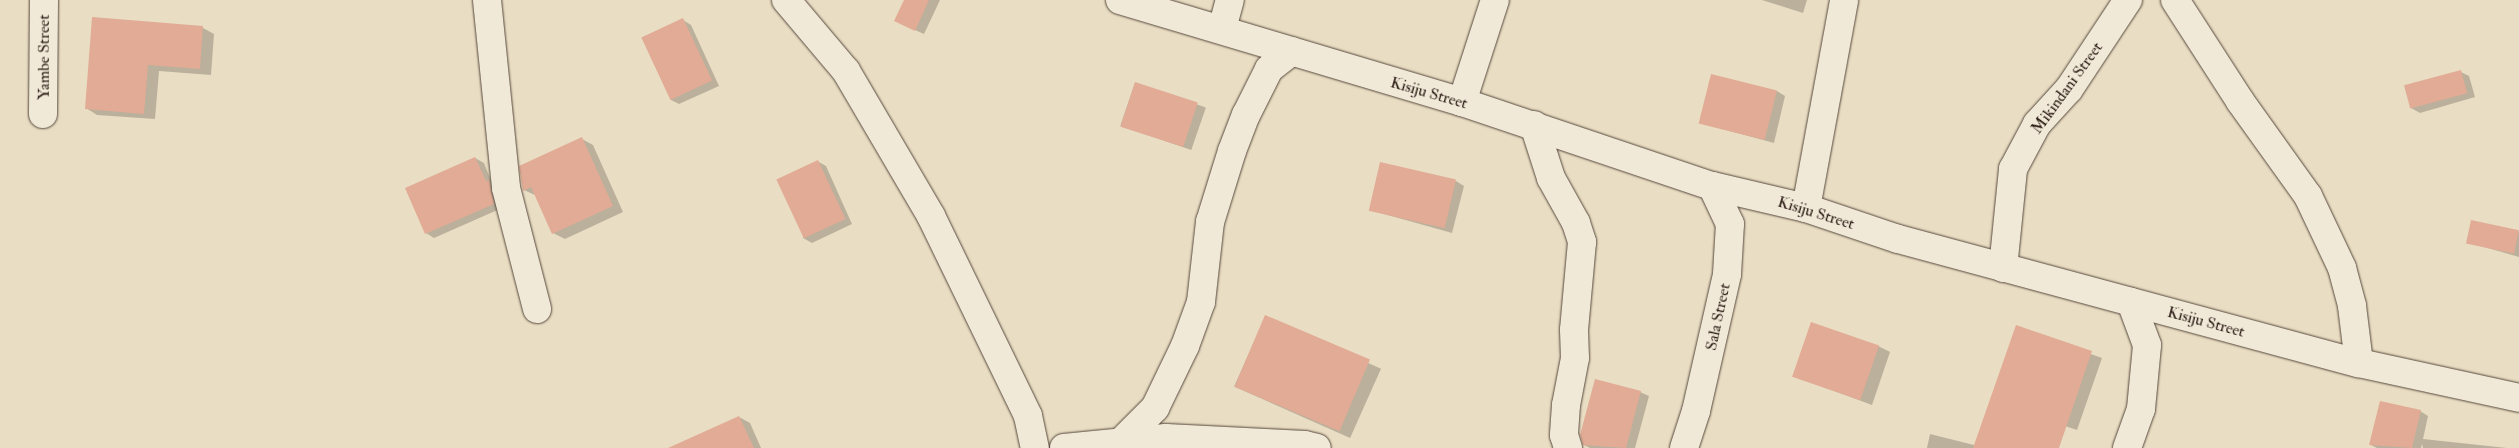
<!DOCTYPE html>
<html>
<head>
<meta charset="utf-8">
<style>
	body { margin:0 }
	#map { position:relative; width:2519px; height:448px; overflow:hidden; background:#e9ddc3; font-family:"IM FELL Double Pica",serif }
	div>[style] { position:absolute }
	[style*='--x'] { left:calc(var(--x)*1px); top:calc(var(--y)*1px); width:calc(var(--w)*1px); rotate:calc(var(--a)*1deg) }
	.shadow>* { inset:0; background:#0003; transform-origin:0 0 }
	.building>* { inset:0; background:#e1ab95; transform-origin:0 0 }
	.roads { filter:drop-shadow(0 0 1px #56483c) drop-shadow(0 0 1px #56483c) }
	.minor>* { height:28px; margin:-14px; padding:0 14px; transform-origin:14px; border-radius:14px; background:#f1e9d8 }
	span { translate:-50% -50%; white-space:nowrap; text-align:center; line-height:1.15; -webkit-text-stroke:4px #f1e9d8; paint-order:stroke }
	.street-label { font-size:16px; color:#25160f }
</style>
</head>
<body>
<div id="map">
	<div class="shadow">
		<div style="clip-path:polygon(906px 0,940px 0,924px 34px,904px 25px)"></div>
		<div style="clip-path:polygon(1762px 0,1807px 0,1803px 13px)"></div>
		<div style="clip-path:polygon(93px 19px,203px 28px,214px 34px,211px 75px,159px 71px,155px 119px,97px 115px,86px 108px)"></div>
		<div style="clip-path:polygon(683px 20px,691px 25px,719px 86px,679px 104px,671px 100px,643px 39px)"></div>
		<div style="clip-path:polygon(2461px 72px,2469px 76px,2475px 97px,2420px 113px,2411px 108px)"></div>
		<div style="left:1135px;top:83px;width:75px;height:45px;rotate:19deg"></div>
		<div style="clip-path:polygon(1777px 91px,1785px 96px,1774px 143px,1701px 123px)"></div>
		<div style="clip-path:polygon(582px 139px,593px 145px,623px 212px,565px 239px,553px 233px,537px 196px,524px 190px)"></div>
		<div style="clip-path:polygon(475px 158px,484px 163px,502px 208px,434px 238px,426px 233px)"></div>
		<div style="clip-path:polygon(817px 161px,826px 166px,852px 224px,812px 243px,803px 238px)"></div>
		<div style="clip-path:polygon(1456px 181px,1464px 186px,1452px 233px,1370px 210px)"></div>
		<div style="clip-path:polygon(2519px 232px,2519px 257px,2467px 242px)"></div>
		<div style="left:1265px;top:317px;width:127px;height:76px;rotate:24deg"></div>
		<div style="clip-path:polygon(2016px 327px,2102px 358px,2077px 430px,2041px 418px,2030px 448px,2025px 448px)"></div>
		<div style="clip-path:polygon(1878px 346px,1890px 352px,1872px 405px,1794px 376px)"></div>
		<div style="clip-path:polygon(1640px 392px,1649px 396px,1635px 448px,1590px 448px,1584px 445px)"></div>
		<div style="clip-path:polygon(2420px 411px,2428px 416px,2423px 439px,2507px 448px,2423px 448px,2422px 444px,2421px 448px,2377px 448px,2371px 445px)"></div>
		<div style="clip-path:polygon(739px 417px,750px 423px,761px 448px,671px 448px)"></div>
		<div style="clip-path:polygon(1930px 434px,1986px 448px,1927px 448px)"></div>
	</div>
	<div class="building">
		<div style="clip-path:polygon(904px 0,929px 0,915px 31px,894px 21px)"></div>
		<div style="clip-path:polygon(92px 17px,203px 26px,200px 69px,148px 65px,144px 114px,85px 109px)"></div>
		<div style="left:683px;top:18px;width:69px;height:46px;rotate:65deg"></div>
		<div style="left:2461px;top:70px;width:24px;height:59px;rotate:75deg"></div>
		<div style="left:1711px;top:74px;width:68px;height:51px;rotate:14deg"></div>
		<div style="left:1135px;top:82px;width:66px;height:47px;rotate:18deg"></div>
		<div style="clip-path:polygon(582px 137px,613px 206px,552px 234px,531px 187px,523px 191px,519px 166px)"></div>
		<div style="clip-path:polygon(475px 157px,486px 181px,489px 180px,494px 204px,425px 234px,405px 188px)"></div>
		<div style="left:818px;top:160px;width:65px;height:46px;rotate:65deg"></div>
		<div style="left:1380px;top:162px;width:78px;height:50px;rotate:13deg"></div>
		<div style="left:2471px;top:220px;width:49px;height:24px;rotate:12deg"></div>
		<div style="left:1265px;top:315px;width:114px;height:78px;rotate:23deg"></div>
		<div style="left:1811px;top:322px;width:72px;height:58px;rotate:19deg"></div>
		<div style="clip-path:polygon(2016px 325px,2092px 351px,2059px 448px,1973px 448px)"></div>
		<div style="clip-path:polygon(1595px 379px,1641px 391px,1626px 448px,1583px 445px,1580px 435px)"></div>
		<div style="clip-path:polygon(2380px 401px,2421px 410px,2412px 448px,2369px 445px)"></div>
		<div style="clip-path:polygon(739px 416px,754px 448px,668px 448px)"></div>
	</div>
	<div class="roads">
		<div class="minor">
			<div style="--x:487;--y:0;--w:189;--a:84.2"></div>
			<div style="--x:506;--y:188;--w:125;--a:75.6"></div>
			<div style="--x:786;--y:0;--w:93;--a:49.8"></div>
			<div style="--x:846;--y:71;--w:168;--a:59.6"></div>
			<div style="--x:931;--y:216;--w:222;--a:64.1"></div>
			<div style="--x:1028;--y:416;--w:33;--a:78"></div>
			<div style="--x:1120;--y:0;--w:357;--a:16.6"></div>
			<div style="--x:1462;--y:102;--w:264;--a:18.6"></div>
			<div style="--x:1712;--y:186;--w:97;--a:13.2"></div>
			<div style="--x:1806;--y:208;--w:97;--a:18.6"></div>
			<div style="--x:1898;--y:239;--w:477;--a:15.1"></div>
			<div style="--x:2359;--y:363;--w:164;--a:12.3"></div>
			<div style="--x:2175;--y:0;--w:120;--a:57.2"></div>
			<div style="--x:2240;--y:101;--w:117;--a:54.4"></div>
			<div style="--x:2308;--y:196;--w:80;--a:64.7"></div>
			<div style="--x:2342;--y:268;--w:39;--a:75"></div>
			<div style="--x:2352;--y:306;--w:57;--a:83"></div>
			<div style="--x:1222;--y:29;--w:30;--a:-75"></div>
			<div style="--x:1462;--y:102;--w:107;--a:-72.1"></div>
			<div style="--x:43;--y:114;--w:114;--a:-89.5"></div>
			<div style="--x:1534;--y:125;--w:56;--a:72.2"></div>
			<div style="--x:1551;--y:178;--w:51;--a:60.9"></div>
			<div style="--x:1576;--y:223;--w:20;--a:72"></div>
			<div style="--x:1582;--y:242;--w:88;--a:95.2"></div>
			<div style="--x:1574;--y:330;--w:28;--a:88"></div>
			<div style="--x:1575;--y:358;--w:48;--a:100.8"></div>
			<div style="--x:1566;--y:405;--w:30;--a:94"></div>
			<div style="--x:1564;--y:435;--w:14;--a:73"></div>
			<div style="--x:1806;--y:208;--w:211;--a:-79.6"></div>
			<div style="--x:2003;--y:268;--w:100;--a:-84.2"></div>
			<div style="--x:2013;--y:169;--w:51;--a:-61.9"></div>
			<div style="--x:2037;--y:124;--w:47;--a:-47.6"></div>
			<div style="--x:2069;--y:89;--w:107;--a:-56.5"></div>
			<div style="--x:1122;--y:441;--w:47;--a:-45"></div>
			<div style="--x:1155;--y:408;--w:69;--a:-64.2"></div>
			<div style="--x:1185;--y:346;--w:47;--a:-70"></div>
			<div style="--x:1201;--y:302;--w:81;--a:-83.6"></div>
			<div style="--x:1210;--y:222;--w:74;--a:-72.8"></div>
			<div style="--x:1232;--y:151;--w:39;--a:-69"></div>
			<div style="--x:1246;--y:115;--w:51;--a:-63.4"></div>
			<div style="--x:1269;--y:69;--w:29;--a:-38"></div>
			<div style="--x:1064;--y:448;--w:102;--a:-5.6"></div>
			<div style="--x:1166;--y:438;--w:139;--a:2.9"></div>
			<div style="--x:1305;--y:445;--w:12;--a:14"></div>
			<div style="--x:1684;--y:448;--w:39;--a:-72"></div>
			<div style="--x:1696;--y:411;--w:140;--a:-77.2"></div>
			<div style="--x:1727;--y:274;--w:50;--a:-86.6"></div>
			<div style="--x:1730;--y:224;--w:42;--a:-115.3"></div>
			<div style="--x:2127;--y:448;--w:41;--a:-70.3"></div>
			<div style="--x:2141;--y:409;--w:64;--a:-84.6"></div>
			<div style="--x:2147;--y:345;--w:46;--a:-110.4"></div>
		</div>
	</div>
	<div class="street-label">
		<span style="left:44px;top:57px;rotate:-90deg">Yambe Street</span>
		<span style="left:2067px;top:88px;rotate:-54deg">Mikindani Street</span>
		<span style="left:1429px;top:93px;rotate:16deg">Kisiju Street</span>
		<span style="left:1816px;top:213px;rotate:17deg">Kisiju Street</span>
		<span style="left:1718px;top:317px;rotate:-78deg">Sala Street</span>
		<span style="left:2206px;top:322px;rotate:15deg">Kisiju Street</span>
	</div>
</div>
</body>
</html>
